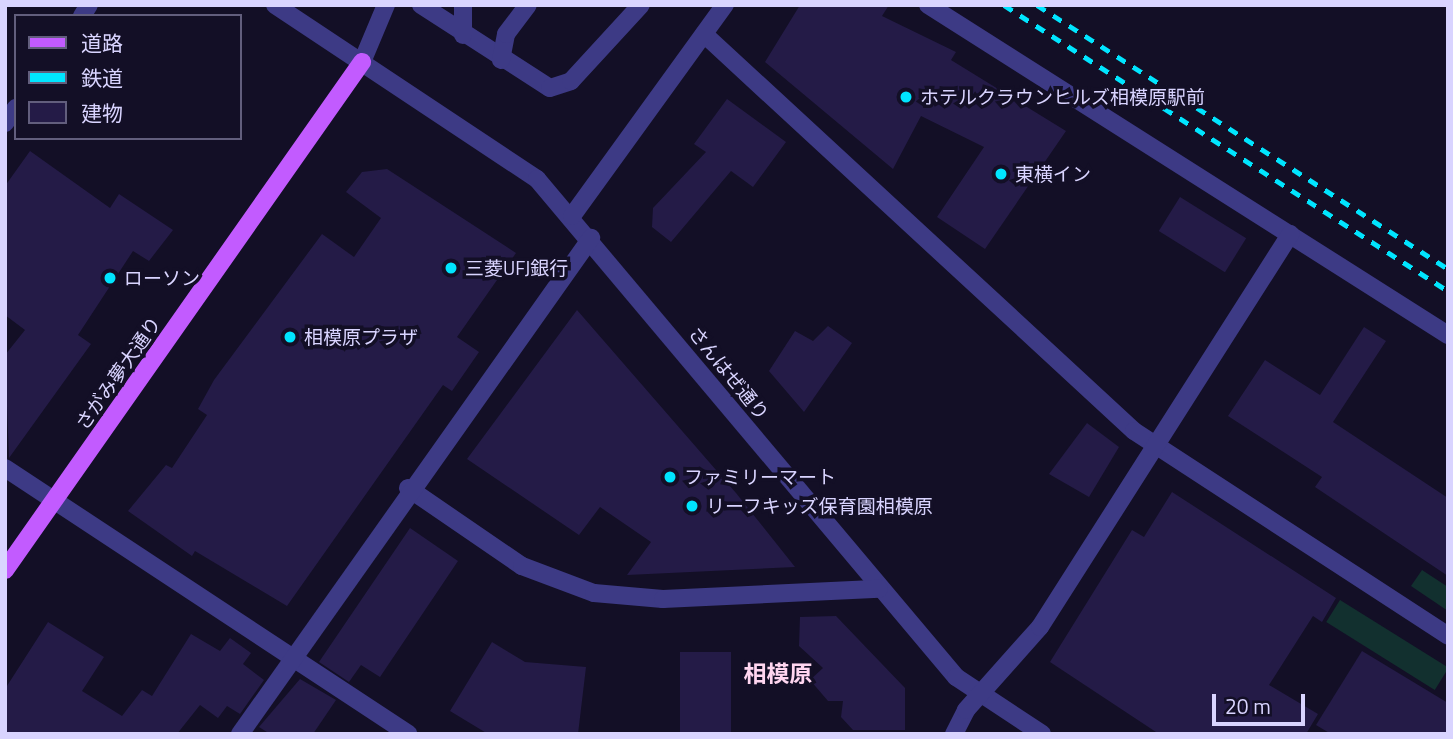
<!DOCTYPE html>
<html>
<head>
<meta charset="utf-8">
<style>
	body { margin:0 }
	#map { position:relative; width:1453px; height:739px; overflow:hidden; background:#130f26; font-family:"Titillium Web","Noto Sans JP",sans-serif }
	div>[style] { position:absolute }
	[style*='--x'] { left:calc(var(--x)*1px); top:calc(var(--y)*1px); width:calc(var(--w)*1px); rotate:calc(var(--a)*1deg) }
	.green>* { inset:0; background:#12302f; transform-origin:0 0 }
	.building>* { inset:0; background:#241b47; transform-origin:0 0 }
	.minor>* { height:18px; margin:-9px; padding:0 9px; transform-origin:9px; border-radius:9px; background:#3d3a85 }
	.major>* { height:18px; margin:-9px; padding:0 9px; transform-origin:9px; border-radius:9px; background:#c25bff }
	.rail>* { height:5px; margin-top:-2.5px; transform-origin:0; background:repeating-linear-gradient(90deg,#00e5ff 0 10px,transparent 0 19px) }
	.dots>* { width:19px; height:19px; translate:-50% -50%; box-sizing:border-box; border:4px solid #130f26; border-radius:50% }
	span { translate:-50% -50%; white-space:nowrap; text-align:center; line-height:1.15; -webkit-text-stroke:7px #130f26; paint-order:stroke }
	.poi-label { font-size:19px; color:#d9d4ff }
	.left { translate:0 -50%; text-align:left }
	.street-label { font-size:19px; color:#d9d4ff }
	.quarter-label { font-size:23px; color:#ffd6f0; font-weight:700 }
	.frame { position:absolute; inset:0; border:7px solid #d9d4ff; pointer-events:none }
	.legend { position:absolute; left:14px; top:14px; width:228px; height:126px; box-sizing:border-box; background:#130f26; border:2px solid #625e7d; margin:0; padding:9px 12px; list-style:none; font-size:21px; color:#d9d4ff }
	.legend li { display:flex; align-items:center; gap:14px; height:35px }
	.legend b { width:35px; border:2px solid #625e7d }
	.scale { position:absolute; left:1212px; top:694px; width:93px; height:32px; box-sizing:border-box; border:4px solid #d9d4ff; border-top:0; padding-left:9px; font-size:21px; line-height:24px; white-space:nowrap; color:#d9d4ff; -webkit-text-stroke:5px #130f26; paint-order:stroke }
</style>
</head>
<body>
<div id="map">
	<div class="green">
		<div style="clip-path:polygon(1422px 570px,1448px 587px,1448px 611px,1411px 586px)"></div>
		<div style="left:1340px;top:600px;width:128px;height:26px;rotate:32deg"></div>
	</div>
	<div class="building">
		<div style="clip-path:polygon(800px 5px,889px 5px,882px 16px,956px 52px,951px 60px,1066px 131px,985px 249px,937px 217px,984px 147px,921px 116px,893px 169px,765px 62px)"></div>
		<div style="clip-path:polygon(727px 99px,786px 142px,753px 187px,731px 171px,671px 242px,652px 227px,653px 208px,706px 152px,694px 144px)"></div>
		<div style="clip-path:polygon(30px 151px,110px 208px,119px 194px,173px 230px,149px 261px,133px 251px,78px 335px,91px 344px,9px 458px,5px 355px,25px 330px,5px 315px,5px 186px)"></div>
		<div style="clip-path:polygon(387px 169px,516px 253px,457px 337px,479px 352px,452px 391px,443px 385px,287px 606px,195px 551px,192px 556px,128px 511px,166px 465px,172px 468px,207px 415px,198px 409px,214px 380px,322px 234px,354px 257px,381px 218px,346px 192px,362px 172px)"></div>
		<div style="left:1180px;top:197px;width:78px;height:40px;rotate:32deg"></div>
		<div style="clip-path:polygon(577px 310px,736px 493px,795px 567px,627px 575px,651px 542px,600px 507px,579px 535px,467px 459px)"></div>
		<div style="clip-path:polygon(828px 326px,852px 343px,804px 412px,769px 371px,795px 331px,813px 341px)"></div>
		<div style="clip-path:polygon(1364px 327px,1386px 341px,1333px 422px,1448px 498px,1448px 576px,1315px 487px,1322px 477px,1228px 416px,1265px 360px,1320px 395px)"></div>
		<div style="clip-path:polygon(1087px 423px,1119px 447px,1089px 497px,1049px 474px)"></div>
		<div style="clip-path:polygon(1172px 492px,1336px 598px,1322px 622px,1313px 616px,1269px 685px,1318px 714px,1306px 734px,1159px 734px,1050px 662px,1132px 530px,1144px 537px)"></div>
		<div style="clip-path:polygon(410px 528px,458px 561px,380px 677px,361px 665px,349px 682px,319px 662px)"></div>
		<div style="clip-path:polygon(836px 616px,905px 688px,905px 730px,853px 730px,841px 717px,843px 701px,828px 701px,810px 680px,823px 668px,799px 646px,800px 617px)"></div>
		<div style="clip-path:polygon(48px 622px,104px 657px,82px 691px,122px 716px,142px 690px,152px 696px,191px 634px,220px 651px,230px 638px,251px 653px,243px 664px,264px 680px,240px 714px,227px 706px,218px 718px,200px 705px,177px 734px,5px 734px,5px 689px)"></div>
		<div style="clip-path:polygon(492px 642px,525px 662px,586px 667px,578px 734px,488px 734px,450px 711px)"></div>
		<div style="clip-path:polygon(1362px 651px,1448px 703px,1448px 734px,1331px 734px,1316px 725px)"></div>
		<div style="left:680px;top:652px;width:51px;height:82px"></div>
		<div style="clip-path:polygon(300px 679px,336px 700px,313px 734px,270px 734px,259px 727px)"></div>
	</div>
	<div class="minor">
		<div style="--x:275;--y:5;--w:315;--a:33.6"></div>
		<div style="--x:537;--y:179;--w:651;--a:49.92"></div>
		<div style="--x:956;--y:677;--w:103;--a:33.5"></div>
		<div style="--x:421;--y:5;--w:153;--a:32.8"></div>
		<div style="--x:550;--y:88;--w:22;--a:-18"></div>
		<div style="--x:571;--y:81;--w:103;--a:-47.4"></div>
		<div style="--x:928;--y:5;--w:616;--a:32.4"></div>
		<div style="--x:82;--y:16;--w:13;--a:-58"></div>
		<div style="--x:704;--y:34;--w:585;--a:42.71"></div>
		<div style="--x:1134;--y:431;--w:375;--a:33.1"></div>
		<div style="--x:463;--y:35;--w:30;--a:-90"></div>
		<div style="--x:501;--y:60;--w:26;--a:-79"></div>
		<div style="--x:506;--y:34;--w:36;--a:-53"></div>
		<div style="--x:362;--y:62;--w:62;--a:-67.2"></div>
		<div style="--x:5;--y:123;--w:19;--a:-54"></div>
		<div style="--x:572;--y:216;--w:261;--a:-54.1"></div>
		<div style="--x:5;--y:468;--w:483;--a:33.4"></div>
		<div style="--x:408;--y:488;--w:138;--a:34.4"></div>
		<div style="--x:522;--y:566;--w:77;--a:20.6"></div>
		<div style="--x:594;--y:593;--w:69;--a:5"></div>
		<div style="--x:663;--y:599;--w:216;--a:-2.7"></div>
		<div style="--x:240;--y:734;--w:608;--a:-54.71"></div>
		<div style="--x:954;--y:734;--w:27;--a:-63"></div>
		<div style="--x:966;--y:710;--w:111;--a:-48.3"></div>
		<div style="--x:1040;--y:627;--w:466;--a:-57.5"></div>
	</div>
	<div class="major">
		<div style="--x:5;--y:570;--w:621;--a:-54.9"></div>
	</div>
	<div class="rail">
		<div style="--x:1004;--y:5;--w:528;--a:32.79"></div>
		<div style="--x:1037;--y:5;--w:488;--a:32.7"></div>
	</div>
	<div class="dots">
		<div style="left:906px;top:97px;background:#00e5ff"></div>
		<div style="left:1001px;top:174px;background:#00e5ff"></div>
		<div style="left:451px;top:268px;background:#00e5ff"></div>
		<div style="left:110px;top:278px;background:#00e5ff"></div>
		<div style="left:290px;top:337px;background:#00e5ff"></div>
		<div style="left:670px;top:477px;background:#00e5ff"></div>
		<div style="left:692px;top:506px;background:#00e5ff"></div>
	</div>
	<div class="poi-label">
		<span class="left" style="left:920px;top:97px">ホテルクラウンヒルズ相模原駅前</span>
		<span class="left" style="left:1015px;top:174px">東横イン</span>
		<span class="left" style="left:465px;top:268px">三菱UFJ銀行</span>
		<span class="left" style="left:124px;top:278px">ローソン</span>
		<span class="left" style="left:304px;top:337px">相模原プラザ</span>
		<span class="left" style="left:684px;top:477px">ファミリーマート</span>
		<span class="left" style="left:706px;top:506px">リーフキッズ保育園相模原</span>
	</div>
	<div class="street-label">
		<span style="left:118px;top:373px;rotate:-55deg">さがみ夢大通り</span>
		<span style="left:729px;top:373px;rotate:51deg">さんはぜ通り</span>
	</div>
	<div class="quarter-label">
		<span style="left:778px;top:674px">相模原</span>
	</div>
	<div class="frame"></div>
	<ul class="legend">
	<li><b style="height:9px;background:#c25bff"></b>道路</li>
	<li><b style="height:9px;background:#00e5ff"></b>鉄道</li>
	<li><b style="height:19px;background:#241b47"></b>建物</li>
	</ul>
	<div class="scale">20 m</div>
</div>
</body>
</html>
